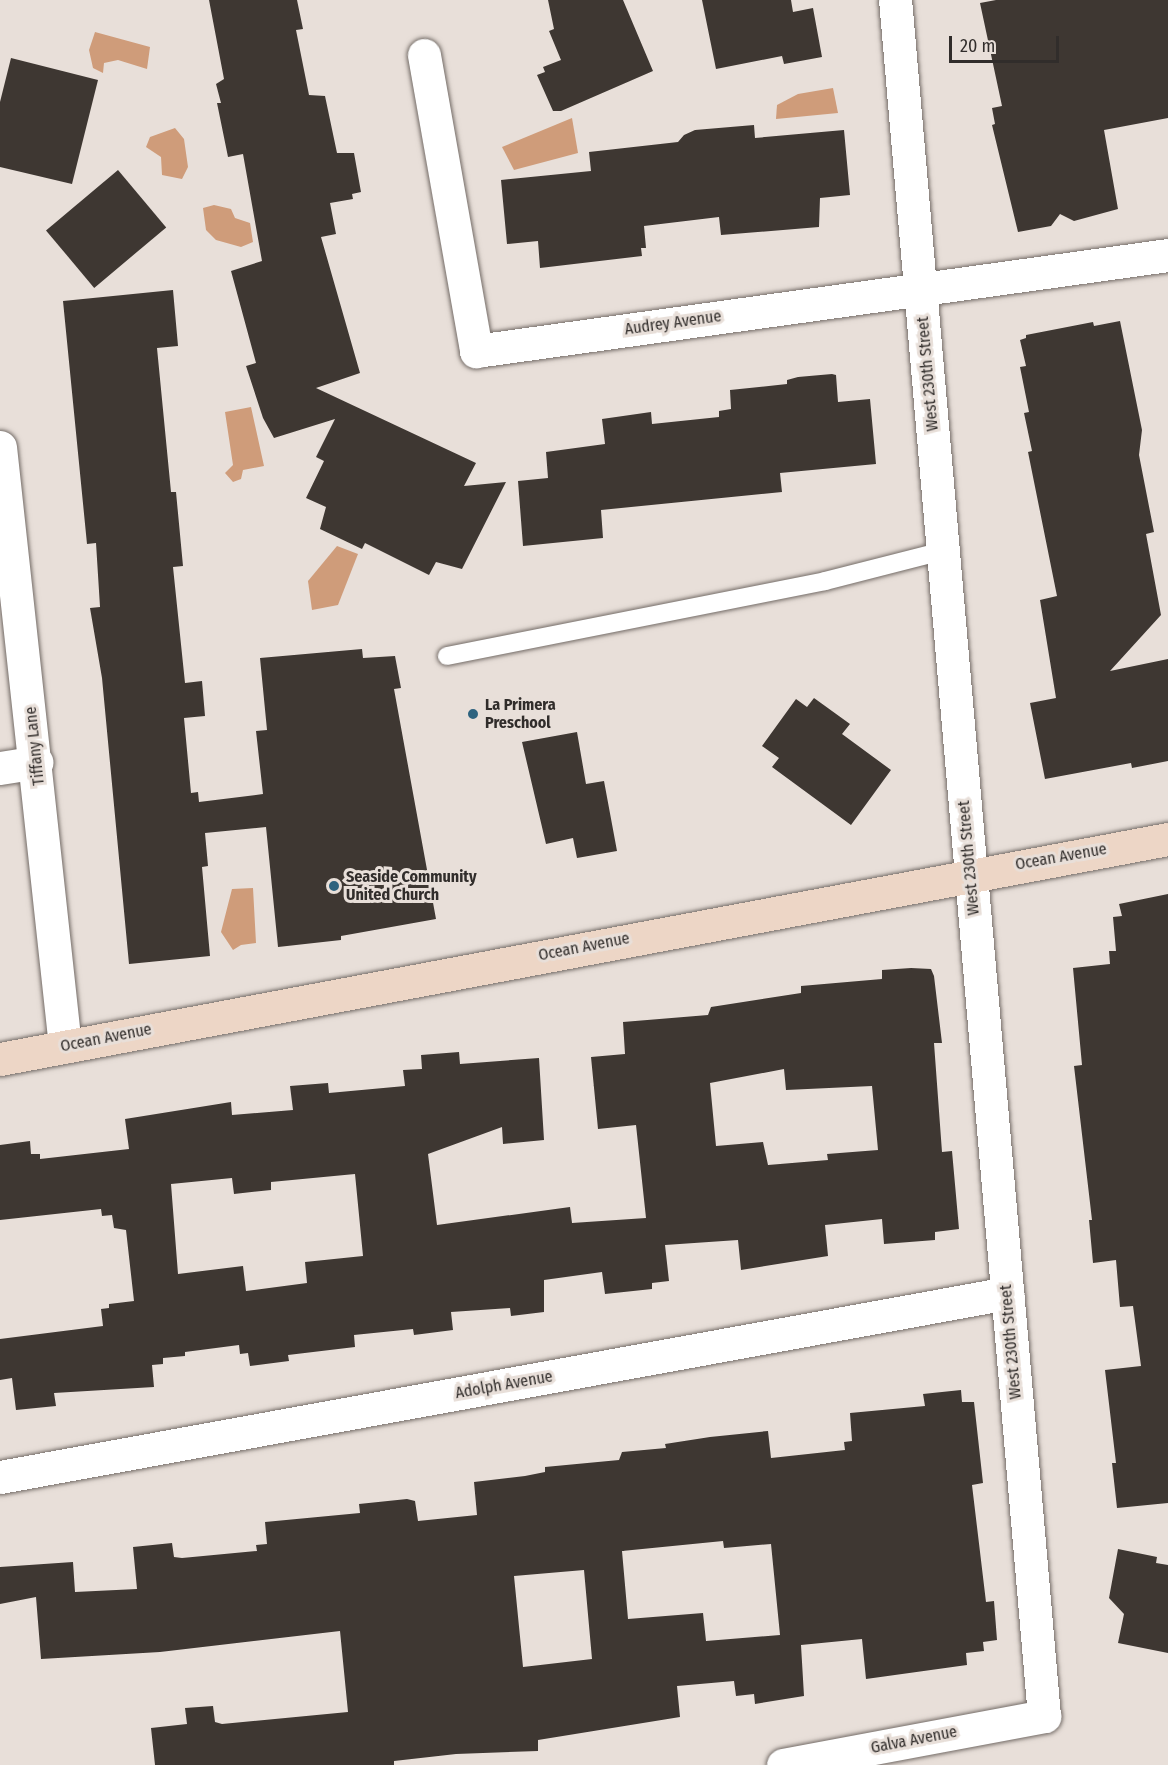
<!DOCTYPE html>
<html>
<head>
<meta charset="utf-8">
<style>
	body { margin:0 }
	#map { position:relative; width:1168px; height:1765px; overflow:hidden; background:#e8dfd9; font-family:"Fira Sans Condensed",sans-serif }
	div>[style] { position:absolute }
	[style*='--x'] { left:calc(var(--x)*1px); top:calc(var(--y)*1px); width:calc(var(--w)*1px); rotate:calc(var(--a)*1deg) }
	.water>* { inset:0; background:#cf9c7a }
	.building>* { inset:0; background:#3e3732; transform-origin:0 0 }
	.roads { filter:drop-shadow(0 0 2px #746c67) drop-shadow(0 0 2px #746c67) }
	.lane>* { height:18px; margin:-9px; padding:0 9px; transform-origin:9px; border-radius:9px; background:#fff }
	.street>* { height:33px; margin:-16.5px; padding:0 16.5px; transform-origin:16.5px; border-radius:16.5px; background:#fff }
	.secondary>* { height:33px; margin:-16.5px; padding:0 16.5px; transform-origin:16.5px; border-radius:16.5px; background:#edd6c6 }
	.dots>* { width:16px; height:16px; translate:-50% -50%; box-sizing:border-box; border:3px solid #e8dfd9; border-radius:50% }
	span { translate:-50% -50%; white-space:nowrap; text-align:center; line-height:1.15; -webkit-text-stroke:6px #e8dfd9; paint-order:stroke }
	.street-label { font-size:16px; color:#312d2b }
	.poi-label { font-size:16px; color:#312d2b; font-weight:700 }
	.left { translate:0 -50%; text-align:left }
	.scale { position:absolute; left:949px; top:36px; width:110px; height:27px; box-sizing:border-box; border:3px solid #312d2b; border-top:0; padding-left:8px; font-size:18px; line-height:21px; white-space:nowrap; color:#312d2b; -webkit-text-stroke:4px #e8dfd9; paint-order:stroke }
</style>
</head>
<body>
<div id="map">
	<div class="water">
		<div style="clip-path:polygon(95px 32px,150px 47px,147px 69px,118px 60px,104px 63px,103px 73px,93px 68px,89px 50px)"></div>
		<div style="clip-path:polygon(833px 88px,838px 113px,776px 119px,777px 105px,798px 94px)"></div>
		<div style="clip-path:polygon(572px 118px,578px 153px,514px 170px,502px 147px)"></div>
		<div style="clip-path:polygon(175px 128px,184px 139px,188px 167px,182px 179px,162px 175px,161px 157px,146px 147px,150px 137px)"></div>
		<div style="clip-path:polygon(214px 205px,231px 209px,235px 218px,250px 223px,253px 242px,241px 247px,216px 240px,206px 230px,203px 208px)"></div>
		<div style="clip-path:polygon(251px 407px,264px 466px,243px 470px,241px 479px,233px 482px,225px 473px,233px 465px,225px 412px)"></div>
		<div style="clip-path:polygon(337px 546px,358px 554px,338px 605px,312px 610px,308px 581px)"></div>
		<div style="clip-path:polygon(253px 888px,256px 943px,241px 945px,233px 950px,221px 932px,232px 889px)"></div>
	</div>
	<div class="building">
		<div style="clip-path:polygon(209px 0,297px 0,303px 29px,296px 30px,309px 95px,325px 96px,337px 153px,354px 153px,361px 192px,352px 194px,353px 199px,330px 203px,336px 234px,321px 237px,360px 373px,316px 388px,476px 463px,464px 486px,506px 482px,462px 569px,436px 562px,429px 575px,365px 543px,362px 549px,320px 529px,326px 507px,306px 498px,324px 461px,316px 457px,335px 419px,274px 438px,263px 418px,246px 366px,256px 363px,231px 271px,262px 261px,243px 154px,228px 157px,217px 103px,221px 103px,216px 84px,224px 79px)"></div>
		<div style="clip-path:polygon(548px 0,623px 0,653px 71px,561px 111px,553px 111px,537px 75px,545px 72px,543px 67px,561px 60px,549px 31px,554px 29px)"></div>
		<div style="clip-path:polygon(702px 0,791px 0,793px 12px,813px 8px,822px 57px,784px 64px,782px 56px,716px 69px)"></div>
		<div style="clip-path:polygon(996px 0,1168px 0,1168px 118px,1104px 130px,1118px 209px,1074px 221px,1060px 214px,1051px 226px,1018px 232px,992px 125px,995px 124px,992px 108px,1002px 106px,980px 3px)"></div>
		<div style="clip-path:polygon(11px 58px,98px 80px,72px 184px,0 167px,0 102px)"></div>
		<div style="clip-path:polygon(754px 125px,755px 138px,844px 130px,850px 195px,820px 198px,819px 227px,721px 235px,719px 217px,644px 226px,646px 248px,641px 248px,642px 256px,540px 268px,538px 241px,507px 244px,501px 180px,591px 171px,589px 152px,678px 142px,684px 135px,695px 130px)"></div>
		<div style="left:118px;top:170px;width:75px;height:94px;rotate:50deg"></div>
		<div style="clip-path:polygon(173px 290px,178px 346px,157px 348px,171px 492px,176px 492px,183px 566px,173px 567px,185px 683px,202px 681px,205px 716px,184px 718px,191px 793px,198px 792px,199px 802px,263px 794px,256px 731px,267px 730px,260px 658px,362px 649px,363px 658px,395px 656px,401px 688px,394px 689px,436px 919px,341px 936px,341px 940px,278px 947px,266px 827px,205px 833px,208px 866px,202px 867px,210px 956px,129px 964px,102px 678px,90px 608px,100px 607px,96px 543px,87px 544px,63px 301px)"></div>
		<div style="clip-path:polygon(1120px 321px,1142px 430px,1139px 455px,1154px 532px,1146px 534px,1161px 615px,1110px 671px,1168px 659px,1168px 761px,1132px 768px,1131px 763px,1045px 779px,1030px 703px,1056px 698px,1040px 600px,1057px 596px,1028px 452px,1032px 451px,1024px 413px,1029px 412px,1020px 367px,1026px 366px,1020px 340px,1026px 338px,1026px 335px,1093px 322px,1094px 326px)"></div>
		<div style="clip-path:polygon(832px 374px,836px 375px,838px 402px,870px 399px,876px 464px,780px 473px,782px 492px,601px 510px,603px 538px,523px 546px,518px 481px,548px 478px,546px 452px,605px 444px,602px 419px,651px 412px,652px 424px,719px 417px,719px 411px,731px 409px,730px 390px,787px 384px,787px 380px,798px 377px)"></div>
		<div style="clip-path:polygon(814px 698px,850px 724px,842px 734px,891px 770px,851px 825px,772px 767px,779px 758px,762px 746px,796px 699px,807px 707px)"></div>
		<div style="clip-path:polygon(577px 732px,586px 784px,604px 781px,617px 851px,577px 858px,573px 838px,546px 844px,522px 742px)"></div>
		<div style="clip-path:polygon(1168px 894px,1168px 1503px,1117px 1508px,1112px 1463px,1116px 1463px,1105px 1370px,1141px 1366px,1133px 1306px,1120px 1307px,1116px 1260px,1093px 1263px,1089px 1220px,1092px 1220px,1074px 1066px,1082px 1065px,1073px 968px,1110px 964px,1109px 951px,1116px 951px,1113px 917px,1122px 916px,1119px 904px)"></div>
		<div style="clip-path:polygon(evenodd,911px 968px,931px 969px,934px 976px,942px 1043px,934px 1043px,942px 1152px,952px 1151px,959px 1229px,935px 1232px,935px 1240px,884px 1244px,882px 1219px,825px 1225px,828px 1256px,741px 1270px,738px 1240px,665px 1245px,669px 1281px,652px 1283px,652px 1289px,605px 1294px,602px 1272px,544px 1280px,544px 1312px,511px 1316px,510px 1308px,451px 1312px,453px 1330px,414px 1335px,413px 1329px,354px 1335px,355px 1347px,288px 1355px,289px 1361px,250px 1366px,248px 1353px,240px 1354px,239px 1345px,185px 1352px,185px 1356px,163px 1358px,163px 1364px,152px 1365px,154px 1387px,54px 1393px,56px 1406px,16px 1410px,12px 1378px,0 1380px,0 1339px,103px 1326px,101px 1309px,109px 1308px,109px 1304px,134px 1301px,126px 1230px,114px 1228px,112px 1215px,102px 1216px,101px 1209px,0 1220px,0 1145px,30px 1141px,31px 1154px,40px 1154px,40px 1159px,129px 1149px,125px 1119px,231px 1102px,232px 1115px,293px 1110px,290px 1086px,328px 1083px,329px 1093px,405px 1086px,403px 1070px,422px 1069px,421px 1055px,459px 1052px,460px 1064px,539px 1058px,544px 1140px,503px 1144px,502px 1127px,428px 1154px,437px 1225px,570px 1207px,572px 1223px,646px 1218px,636px 1125px,598px 1129px,591px 1057px,625px 1054px,623px 1022px,708px 1015px,711px 1007px,801px 993px,801px 986px,882px 979px,882px 970px,911px 968px,784px 1069px,786px 1090px,872px 1086px,878px 1150px,827px 1154px,828px 1160px,768px 1165px,763px 1142px,716px 1146px,710px 1083px,784px 1069px,911px 968px,355px 1174px,363px 1256px,305px 1262px,307px 1283px,246px 1291px,243px 1266px,178px 1274px,171px 1184px,232px 1178px,234px 1194px,271px 1190px,271px 1182px,355px 1174px)"></div>
		<div style="clip-path:polygon(evenodd,961px 1390px,962px 1402px,974px 1402px,983px 1483px,972px 1485px,986px 1602px,994px 1601px,997px 1640px,983px 1642px,984px 1651px,966px 1653px,967px 1665px,866px 1679px,862px 1639px,801px 1645px,804px 1696px,755px 1704px,754px 1694px,736px 1696px,734px 1681px,677px 1686px,680px 1717px,538px 1740px,538px 1751px,456px 1754px,394px 1761px,394px 1765px,155px 1765px,151px 1728px,187px 1724px,185px 1708px,213px 1706px,215px 1722px,222px 1724px,348px 1712px,340px 1631px,160px 1652px,41px 1659px,36px 1597px,0 1604px,0 1567px,73px 1562px,75px 1592px,137px 1589px,133px 1547px,172px 1543px,174px 1557px,182px 1558px,257px 1551px,256px 1545px,267px 1544px,265px 1522px,360px 1513px,359px 1504px,407px 1499px,415px 1501px,418px 1521px,477px 1515px,474px 1482px,525px 1476px,545px 1472px,545px 1467px,619px 1460px,622px 1452px,666px 1448px,665px 1444px,710px 1437px,768px 1431px,771px 1458px,845px 1450px,844px 1442px,852px 1441px,850px 1413px,925px 1406px,923px 1394px,961px 1390px,723px 1541px,724px 1548px,771px 1544px,780px 1635px,706px 1641px,703px 1613px,628px 1619px,622px 1551px,723px 1541px,961px 1390px,584px 1570px,592px 1659px,523px 1667px,514px 1576px,584px 1570px)"></div>
		<div style="clip-path:polygon(1118px 1549px,1157px 1557px,1156px 1563px,1168px 1565px,1168px 1653px,1118px 1643px,1124px 1614px,1109px 1598px)"></div>
	</div>
	<div class="roads">
		<div class="lane">
			<div style="--x:447;--y:656;--w:385;--a:-11.2"></div>
			<div style="--x:825;--y:581;--w:122;--a:-14.3"></div>
		</div>
		<div class="street">
			<div style="--x:424;--y:55;--w:301;--a:80"></div>
			<div style="--x:476;--y:351;--w:699;--a:-7.9"></div>
			<div style="--x:0;--y:447;--w:603;--a:83.81"></div>
			<div style="--x:0;--y:768;--w:37;--a:-9"></div>
			<div style="--x:0;--y:1477;--w:1024;--a:-10.35"></div>
			<div style="--x:783;--y:1765;--w:266;--a:-10.6"></div>
			<div style="--x:1044;--y:1716;--w:1722;--a:-94.96"></div>
		</div>
		<div class="secondary">
			<div style="--x:0;--y:1059;--w:1189;--a:-10.67"></div>
		</div>
	</div>
	<div class="dots">
		<div style="left:473px;top:714px;background:#2e637f"></div>
		<div style="left:334px;top:886px;background:#2e637f"></div>
	</div>
	<div class="street-label">
		<span style="left:673px;top:323px;rotate:-8deg">Audrey Avenue</span>
		<span style="left:928px;top:374px;rotate:-95deg">West 230th Street</span>
		<span style="left:35px;top:746px;rotate:-96deg">Tiffany Lane</span>
		<span style="left:1061px;top:857px;rotate:-10deg">Ocean Avenue</span>
		<span style="left:969px;top:858px;rotate:-95deg">West 230th Street</span>
		<span style="left:584px;top:947px;rotate:-11deg">Ocean Avenue</span>
		<span style="left:106px;top:1038px;rotate:-11deg">Ocean Avenue</span>
		<span style="left:1011px;top:1342px;rotate:-95deg">West 230th Street</span>
		<span style="left:504px;top:1385px;rotate:-10deg">Adolph Avenue</span>
		<span style="left:914px;top:1740px;rotate:-11deg">Galva Avenue</span>
	</div>
	<div class="poi-label">
		<span class="left" style="left:485px;top:714px">La Primera<br>Preschool</span>
		<span class="left" style="left:346px;top:886px">Seaside Community<br>United Church</span>
	</div>
	<div class="scale">20 m</div>
</div>
</body>
</html>
